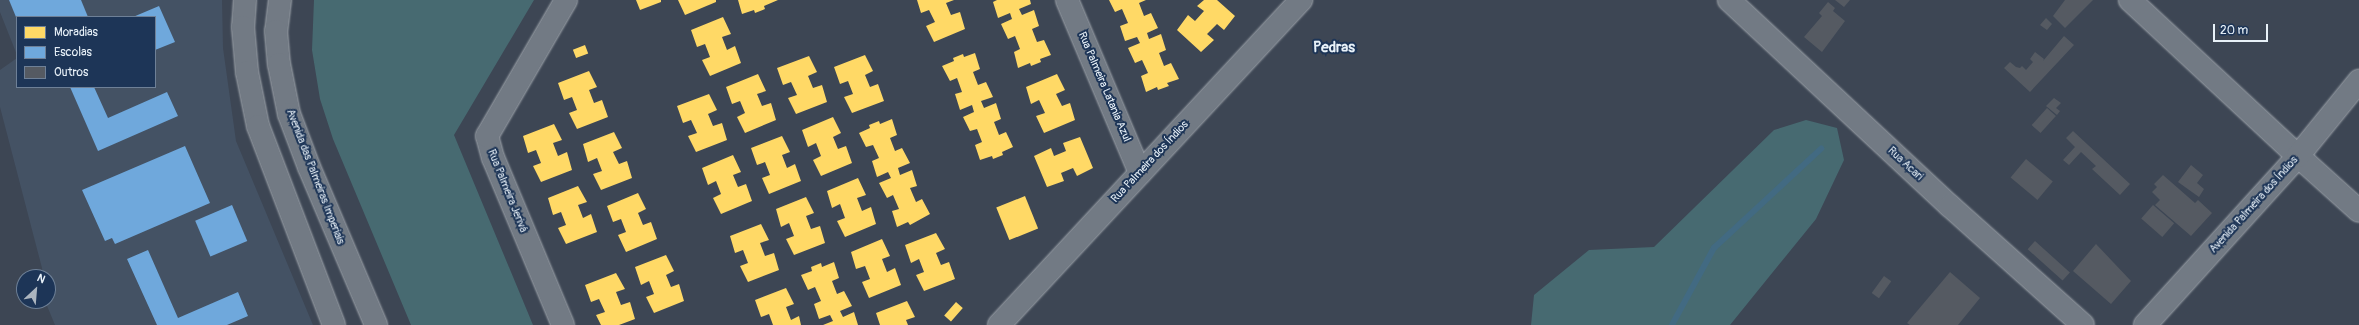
<!DOCTYPE html>
<html>
<head>
<meta charset="utf-8">
<style>
	body { margin:0 }
	#map { position:relative; width:2359px; height:325px; overflow:hidden; background:#3d4654; font-family:Pangolin,sans-serif }
	div>[style] { position:absolute }
	[style*='--x'] { left:calc(var(--x)*1px); top:calc(var(--y)*1px); width:calc(var(--w)*1px); rotate:calc(var(--a)*1deg) }
	.built>* { inset:0; background:#445264 }
	.green>* { inset:0; background:#476a71 }
	.homes>* { inset:0; background:#ffd966; transform-origin:0 0 }
	.schools>* { inset:0; background:#6fa8dc; transform-origin:0 0 }
	.stream>* { height:5.5px; margin:-2.75px; padding:0 2.75px; transform-origin:2.75px; border-radius:2.75px; background:#426a82 }
	.building>* { inset:0; background:#555a62; transform-origin:0 0 }
	.roads { filter:drop-shadow(0 0 1px #9ea4ab) drop-shadow(0 0 1px #9ea4ab) }
	.minor>* { height:22px; margin:-11px; padding:0 11px; transform-origin:11px; border-radius:11px; background:#727a84 }
	span { translate:-50% -50%; white-space:nowrap; text-align:center; line-height:1.15; -webkit-text-stroke:4px #1d3557; paint-order:stroke }
	.street-label { font-size:11px; color:#e8f1f8 }
	.district-label { font-size:15px; color:#e8f1f8; font-weight:700 }
	.legend { position:absolute; left:16px; top:16px; width:140px; height:72px; box-sizing:border-box; background:#1d3557; border:1px solid #6e8097; margin:0; padding:5px 7px; list-style:none; font-size:12px; color:#e8f1f8 }
	.legend li { display:flex; align-items:center; gap:8px; height:20px }
	.legend b { width:20px; border:1px solid #6e8097 }
	.north { position:absolute; left:16px; top:269px; width:40px; height:40px; box-sizing:border-box; background:#1d3557; border:1px solid #6e8097; border-radius:50%; rotate:26deg; font-size:11px; font-weight:700; line-height:16px; text-align:center; color:#e8f1f8 }
	.north::after { content:''; display:block; margin:auto; width:14px; height:18px; background:#acb5bf; clip-path:polygon(50% 0,100% 100%,50% 72%,0 100%) }
	.scale { position:absolute; left:2213px; top:24px; width:55px; height:18px; box-sizing:border-box; border:2px solid #e8f1f8; border-top:0; padding-left:5px; font-size:12px; line-height:14px; white-space:nowrap; color:#e8f1f8; -webkit-text-stroke:3px #1d3557; paint-order:stroke }
</style>
</head>
<body>
<div id="map">
	<div class="built">
		<div style="clip-path:polygon(0 0,222px 0,223px 48px,236px 141px,313px 325px,55px 325px,45px 301px,48px 301px,48px 277px,43px 277px,42px 268px,0 107px,0 70px,17px 58px,17px 87px,155px 87px,155px 17px,17px 17px,17px 55px,0 12px)"></div>
	</div>
	<div class="green">
		<div style="clip-path:polygon(314px 0,534px 0,454px 135px,533px 325px,411px 325px,333px 139px,320px 99px,312px 50px)"></div>
		<div style="clip-path:polygon(1806px 120px,1837px 128px,1844px 160px,1816px 219px,1730px 325px,1531px 325px,1534px 295px,1589px 250px,1654px 247px,1774px 130px)"></div>
	</div>
	<div class="homes">
		<div style="clip-path:polygon(636px 0,661px 0,661px 2px,640px 10px)"></div>
		<div style="clip-path:polygon(678px 0,716px 0,716px 2px,685px 15px)"></div>
		<div style="clip-path:polygon(738px 0,778px 0,764px 6px,765px 9px,755px 13px,754px 10px,742px 14px)"></div>
		<div style="clip-path:polygon(917px 0,954px 0,946px 3px,951px 15px,960px 12px,965px 29px,934px 42px,926px 26px,935px 22px,929px 10px,921px 13px)"></div>
		<div style="clip-path:polygon(997px 0,1030px 0,1031px 4px,1019px 9px,1022px 15px,1034px 10px,1039px 26px,1032px 29px,1037px 42px,1044px 40px,1051px 55px,1040px 59px,1041px 62px,1031px 66px,1030px 63px,1018px 68px,1014px 52px,1020px 49px,1015px 36px,1008px 39px,1001px 24px,1012px 19px,1010px 13px,998px 18px,993px 2px)"></div>
		<div style="clip-path:polygon(1109px 0,1146px 0,1139px 3px,1144px 16px,1151px 13px,1158px 28px,1147px 33px,1149px 39px,1161px 34px,1166px 50px,1159px 53px,1164px 66px,1171px 63px,1179px 79px,1167px 83px,1169px 86px,1158px 90px,1157px 87px,1146px 92px,1141px 76px,1148px 73px,1142px 60px,1135px 63px,1128px 48px,1140px 43px,1137px 37px,1125px 41px,1120px 26px,1128px 23px,1122px 9px,1115px 12px)"></div>
		<div style="clip-path:polygon(1204px 0,1217px 0,1235px 16px,1224px 30px,1217px 24px,1207px 34px,1214px 40px,1201px 52px,1177px 30px,1188px 15px,1195px 21px,1204px 11px,1197px 6px)"></div>
		<div style="clip-path:polygon(723px 17px,731px 34px,722px 37px,727px 50px,735px 46px,741px 63px,710px 76px,702px 60px,710px 57px,705px 44px,697px 47px,691px 30px)"></div>
		<div style="left:585px;top:45px;width:9px;height:13px;rotate:69deg"></div>
		<div style="clip-path:polygon(975px 53px,980px 69px,973px 72px,978px 85px,986px 82px,993px 97px,981px 101px,984px 108px,996px 103px,1001px 119px,994px 122px,999px 135px,1006px 132px,1013px 147px,1002px 152px,1003px 155px,993px 159px,992px 156px,980px 160px,975px 145px,982px 142px,977px 129px,970px 131px,963px 117px,974px 112px,972px 105px,960px 110px,955px 94px,962px 92px,957px 78px,950px 81px,942px 66px,954px 61px,953px 58px,963px 54px,964px 57px)"></div>
		<div style="clip-path:polygon(865px 55px,873px 71px,865px 75px,870px 87px,878px 84px,884px 101px,852px 113px,844px 97px,853px 94px,848px 81px,840px 84px,834px 67px)"></div>
		<div style="clip-path:polygon(809px 56px,817px 72px,808px 76px,813px 88px,822px 85px,827px 102px,796px 114px,788px 98px,797px 95px,791px 82px,783px 85px,777px 68px)"></div>
		<div style="clip-path:polygon(589px 71px,597px 87px,589px 90px,594px 103px,602px 100px,608px 117px,577px 129px,569px 113px,577px 110px,572px 97px,564px 100px,558px 83px)"></div>
		<div style="clip-path:polygon(758px 74px,766px 91px,757px 94px,762px 106px,771px 103px,776px 120px,745px 133px,737px 117px,745px 113px,740px 101px,732px 104px,726px 87px)"></div>
		<div style="clip-path:polygon(1057px 74px,1065px 90px,1056px 94px,1062px 106px,1070px 103px,1075px 120px,1044px 133px,1036px 116px,1045px 113px,1039px 100px,1031px 104px,1026px 87px)"></div>
		<div style="clip-path:polygon(709px 94px,717px 110px,708px 114px,713px 126px,722px 123px,727px 140px,696px 152px,688px 136px,697px 133px,691px 120px,683px 123px,677px 106px)"></div>
		<div style="clip-path:polygon(833px 117px,841px 133px,833px 137px,838px 149px,846px 146px,852px 163px,821px 176px,813px 160px,821px 156px,816px 143px,808px 147px,802px 130px)"></div>
		<div style="clip-path:polygon(892px 119px,897px 135px,890px 138px,895px 151px,902px 148px,910px 163px,898px 168px,900px 175px,912px 170px,917px 186px,910px 188px,916px 202px,922px 199px,930px 214px,910px 225px,908px 222px,897px 227px,892px 211px,899px 209px,893px 195px,887px 198px,879px 183px,891px 178px,888px 172px,877px 177px,872px 161px,879px 158px,873px 145px,866px 147px,859px 133px,870px 128px,869px 125px,879px 121px,880px 124px)"></div>
		<div style="clip-path:polygon(554px 124px,562px 140px,553px 143px,558px 156px,567px 152px,572px 170px,541px 182px,533px 166px,541px 163px,536px 150px,528px 153px,523px 136px)"></div>
		<div style="clip-path:polygon(614px 132px,622px 148px,613px 152px,619px 164px,627px 161px,632px 178px,601px 190px,593px 174px,602px 171px,597px 158px,588px 162px,583px 144px)"></div>
		<div style="clip-path:polygon(782px 136px,790px 152px,782px 155px,787px 168px,795px 164px,801px 181px,769px 194px,762px 178px,770px 175px,765px 162px,757px 165px,751px 148px)"></div>
		<div style="clip-path:polygon(1080px 137px,1093px 168px,1077px 176px,1073px 168px,1061px 173px,1064px 181px,1047px 187px,1034px 156px,1051px 148px,1054px 156px,1066px 151px,1063px 143px)"></div>
		<div style="clip-path:polygon(733px 155px,741px 172px,733px 175px,738px 187px,746px 184px,752px 201px,721px 214px,713px 198px,721px 194px,716px 181px,708px 185px,702px 168px)"></div>
		<div style="clip-path:polygon(858px 178px,866px 195px,857px 198px,862px 211px,871px 207px,876px 224px,845px 237px,837px 221px,845px 218px,840px 204px,832px 208px,827px 191px)"></div>
		<div style="clip-path:polygon(578px 186px,587px 202px,578px 205px,583px 218px,591px 214px,597px 232px,566px 244px,558px 228px,566px 225px,561px 212px,553px 215px,548px 198px)"></div>
		<div style="clip-path:polygon(638px 193px,646px 209px,638px 213px,643px 225px,651px 222px,657px 239px,626px 252px,618px 235px,626px 232px,621px 219px,613px 222px,607px 206px)"></div>
		<div style="left:1025px;top:196px;width:35px;height:31px;rotate:68deg"></div>
		<div style="clip-path:polygon(806px 197px,814px 213px,806px 216px,811px 229px,820px 226px,825px 243px,794px 255px,786px 239px,794px 236px,789px 223px,781px 227px,776px 209px)"></div>
		<div style="clip-path:polygon(761px 224px,769px 240px,760px 243px,765px 256px,774px 253px,779px 270px,748px 282px,740px 266px,748px 263px,743px 250px,735px 253px,730px 236px)"></div>
		<div style="clip-path:polygon(936px 233px,945px 249px,936px 253px,941px 265px,949px 262px,955px 279px,924px 291px,916px 275px,924px 272px,919px 259px,911px 263px,905px 245px)"></div>
		<div style="clip-path:polygon(882px 239px,890px 256px,882px 259px,887px 272px,895px 268px,901px 285px,869px 298px,862px 282px,870px 279px,865px 266px,856px 269px,851px 252px)"></div>
		<div style="clip-path:polygon(666px 255px,674px 271px,666px 275px,671px 287px,679px 284px,684px 301px,654px 313px,646px 297px,654px 294px,649px 281px,641px 285px,635px 267px)"></div>
		<div style="clip-path:polygon(834px 262px,839px 278px,832px 281px,837px 294px,844px 291px,852px 306px,840px 311px,843px 317px,854px 312px,858px 325px,823px 325px,833px 321px,830px 315px,819px 319px,814px 304px,821px 301px,815px 287px,808px 290px,801px 275px,812px 271px,811px 267px,821px 263px,822px 267px)"></div>
		<div style="clip-path:polygon(616px 273px,625px 289px,616px 292px,621px 305px,630px 302px,635px 319px,619px 325px,601px 325px,596px 315px,605px 312px,599px 299px,591px 302px,585px 285px)"></div>
		<div style="clip-path:polygon(786px 288px,794px 304px,786px 307px,791px 320px,799px 316px,801px 325px,773px 325px,769px 314px,761px 317px,755px 300px)"></div>
		<div style="clip-path:polygon(907px 301px,915px 317px,906px 320px,908px 325px,880px 325px,876px 313px)"></div>
		<div style="left:956px;top:302px;width:9px;height:18px;rotate:41deg"></div>
	</div>
	<div class="schools">
		<div style="clip-path:polygon(9px 0,81px 0,88px 17px,16px 17px)"></div>
		<div style="clip-path:polygon(159px 6px,175px 42px,155px 50px,155px 17px,133px 17px)"></div>
		<div style="clip-path:polygon(70px 87px,94px 87px,108px 118px,167px 92px,178px 116px,98px 151px)"></div>
		<div style="clip-path:polygon(185px 146px,210px 203px,115px 244px,112px 238px,105px 241px,82px 190px)"></div>
		<div style="left:232px;top:205px;width:39px;height:40px;rotate:67deg"></div>
		<div style="clip-path:polygon(148px 250px,178px 318px,238px 292px,248px 316px,227px 325px,157px 325px,127px 259px)"></div>
	</div>
	<div class="stream">
		<div style="--x:1672;--y:325;--w:88;--a:-61.4"></div>
		<div style="--x:1714;--y:248;--w:146;--a:-42.8"></div>
	</div>
	<div class="building">
		<div style="clip-path:polygon(1835px 0,1850px 0,1844px 7px)"></div>
		<div style="clip-path:polygon(2065px 0,2093px 0,2065px 28px,2053px 16px)"></div>
		<div style="clip-path:polygon(1828px 2px,1835px 8px,1833px 11px,1845px 21px,1822px 52px,1804px 37px,1822px 16px,1819px 13px)"></div>
		<div style="clip-path:polygon(2046px 18px,2052px 24px,2047px 30px,2040px 25px)"></div>
		<div style="clip-path:polygon(2064px 36px,2074px 45px,2030px 92px,2004px 68px,2010px 62px,2016px 67px,2020px 68px,2022px 66px,2026px 70px,2033px 62px,2030px 59px,2035px 52px,2044px 59px,2043px 61px)"></div>
		<div style="clip-path:polygon(2054px 98px,2061px 103px,2056px 108px,2060px 111px,2057px 115px,2046px 106px)"></div>
		<div style="left:2047px;top:108px;width:12px;height:23px;rotate:42deg"></div>
		<div style="clip-path:polygon(2073px 131px,2130px 184px,2120px 195px,2092px 169px,2096px 166px,2081px 152px,2069px 165px,2063px 160px,2075px 147px,2066px 138px)"></div>
		<div style="left:2026px;top:159px;width:35px;height:24px;rotate:40deg"></div>
		<div style="clip-path:polygon(2191px 165px,2203px 175px,2197px 183px,2204px 189px,2199px 197px,2178px 182px)"></div>
		<div style="clip-path:polygon(2163px 175px,2195px 203px,2198px 200px,2212px 213px,2191px 236px,2155px 205px,2160px 200px,2152px 192px,2157px 187px,2154px 184px)"></div>
		<div style="left:2153px;top:205px;width:28px;height:18px;rotate:41deg"></div>
		<div style="left:2035px;top:241px;width:47px;height:11px;rotate:42deg"></div>
		<div style="clip-path:polygon(2096px 244px,2131px 281px,2111px 304px,2073px 271px)"></div>
		<div style="clip-path:polygon(1950px 272px,1980px 298px,1958px 325px,1910px 325px,1907px 323px)"></div>
		<div style="left:1884px;top:276px;width:9px;height:21px;rotate:36deg"></div>
	</div>
	<div class="roads">
		<div class="minor">
			<div style="--x:245;--y:0;--w:27;--a:94"></div>
			<div style="--x:243;--y:27;--w:45;--a:84.9"></div>
			<div style="--x:247;--y:72;--w:55;--a:78.5"></div>
			<div style="--x:258;--y:126;--w:213;--a:69.1"></div>
			<div style="--x:280;--y:0;--w:31;--a:97"></div>
			<div style="--x:276;--y:31;--w:33;--a:85"></div>
			<div style="--x:279;--y:64;--w:51;--a:78.7"></div>
			<div style="--x:289;--y:114;--w:57;--a:69.3"></div>
			<div style="--x:309;--y:167;--w:172;--a:67"></div>
			<div style="--x:1067;--y:0;--w:188;--a:67.1"></div>
			<div style="--x:1729;--y:0;--w:302;--a:43"></div>
			<div style="--x:1950;--y:206;--w:178;--a:41.8"></div>
			<div style="--x:2130;--y:0;--w:229;--a:42.9"></div>
			<div style="--x:2298;--y:156;--w:82;--a:42"></div>
			<div style="--x:563;--y:325;--w:181;--a:-112.7"></div>
			<div style="--x:493;--y:158;--w:23;--a:-105"></div>
			<div style="--x:487;--y:136;--w:157;--a:-59.8"></div>
			<div style="--x:999;--y:325;--w:444;--a:-47.1"></div>
			<div style="--x:2145;--y:325;--w:228;--a:-47.8"></div>
			<div style="--x:2298;--y:156;--w:97;--a:-50.9"></div>
		</div>
	</div>
	<div class="street-label">
		<span style="left:1104px;top:87px;rotate:67deg">Rua Palmeira Latania Azul</span>
		<span style="left:1150px;top:162px;rotate:-47deg">Rua Palmeira dos Índios</span>
		<span style="left:1905px;top:164px;rotate:43deg">Rua Acari</span>
		<span style="left:315px;top:177px;rotate:69deg">Avenida das Palmeiras Imperiais</span>
		<span style="left:507px;top:191px;rotate:68deg">Rua Palmeira Jerivá</span>
		<span style="left:2254px;top:205px;rotate:-48deg">Avenida Palmeira dos Índios</span>
	</div>
	<div class="district-label">
		<span style="left:1334px;top:48px">Pedras</span>
	</div>
	<ul class="legend">
	<li><b style="height:11px;background:#ffd966"></b>Moradias</li>
	<li><b style="height:11px;background:#6fa8dc"></b>Escolas</li>
	<li><b style="height:11px;background:#555a62"></b>Outros</li>
	</ul>
	<div class="north">N</div>
	<div class="scale">20 m</div>
</div>
</body>
</html>
